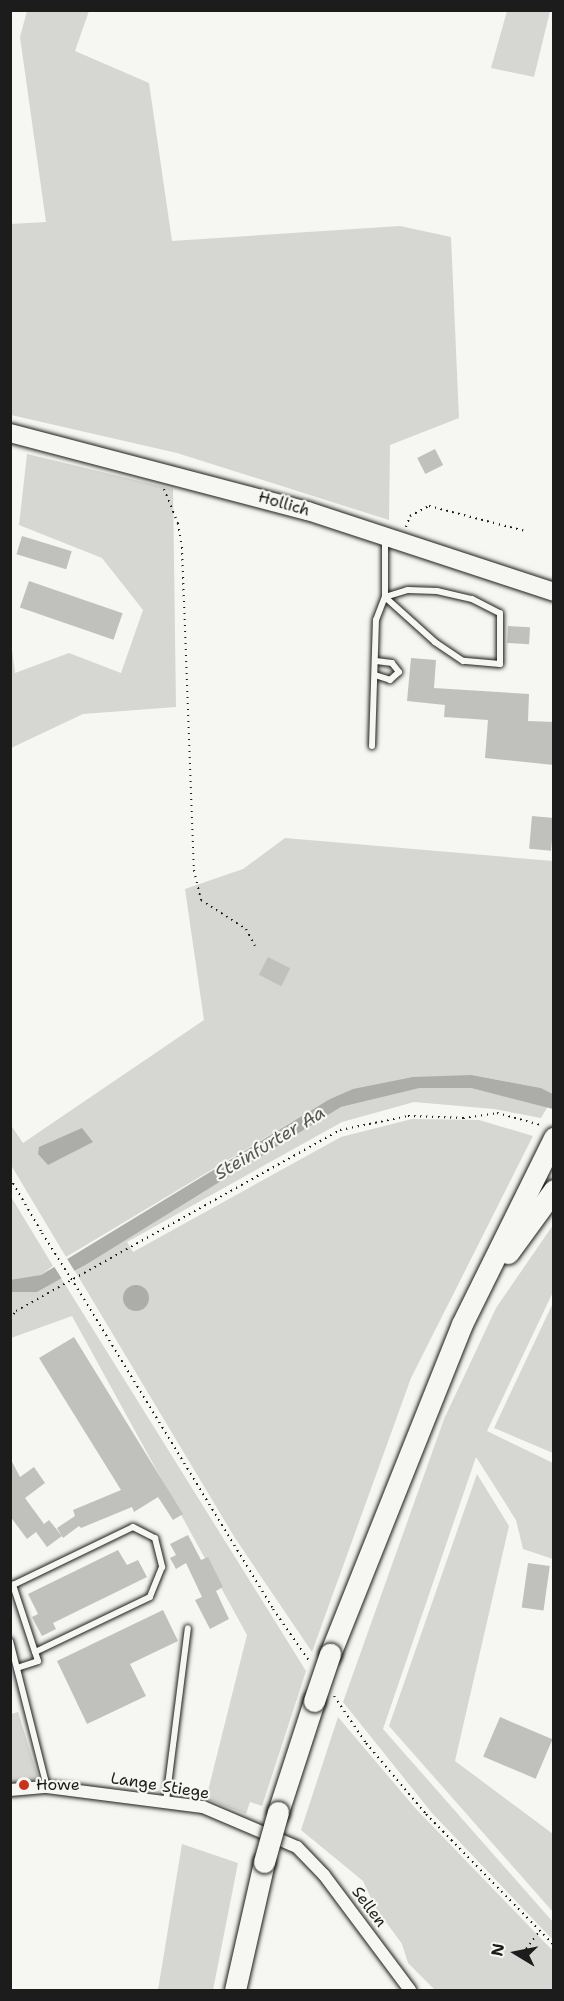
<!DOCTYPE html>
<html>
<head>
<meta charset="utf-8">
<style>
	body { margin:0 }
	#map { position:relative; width:564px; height:2001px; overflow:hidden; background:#f6f6f2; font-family:"Shantell Sans",sans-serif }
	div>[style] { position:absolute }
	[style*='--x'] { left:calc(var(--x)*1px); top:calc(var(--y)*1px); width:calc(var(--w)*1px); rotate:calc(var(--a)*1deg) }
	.green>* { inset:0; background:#d6d6d2 }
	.water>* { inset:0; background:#acaca9 }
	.round { border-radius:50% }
	.pier>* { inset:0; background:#f6f6f2; transform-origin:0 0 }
	.building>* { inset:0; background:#c0c0bd; transform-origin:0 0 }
	.path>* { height:2px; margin-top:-1px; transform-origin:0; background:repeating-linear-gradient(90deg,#1c1c1c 0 1.5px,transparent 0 6px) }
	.roads { filter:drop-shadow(0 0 2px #1c1c1c) drop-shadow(0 0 2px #1c1c1c) }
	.lane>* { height:6px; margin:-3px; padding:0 3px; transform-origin:3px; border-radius:3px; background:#f6f6f2 }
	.street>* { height:12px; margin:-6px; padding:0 6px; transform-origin:6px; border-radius:6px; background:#f6f6f2 }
	.primary>* { height:18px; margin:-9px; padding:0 9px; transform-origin:9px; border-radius:9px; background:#f6f6f2 }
	.highway>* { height:21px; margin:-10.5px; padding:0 10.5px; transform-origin:10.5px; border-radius:10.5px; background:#f6f6f2 }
	.path-bridge>* { height:2px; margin-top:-1px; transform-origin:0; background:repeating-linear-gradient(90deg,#1c1c1c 0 1.5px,transparent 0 6px) }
	.bridges { filter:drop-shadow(0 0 2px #1c1c1c) drop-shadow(0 0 2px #1c1c1c) }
	.highway-bridge>* { height:21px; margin:-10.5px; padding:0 10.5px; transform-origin:10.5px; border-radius:10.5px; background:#f6f6f2 }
	.dots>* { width:16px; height:16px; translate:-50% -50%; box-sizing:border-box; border:3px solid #f6f6f2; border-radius:50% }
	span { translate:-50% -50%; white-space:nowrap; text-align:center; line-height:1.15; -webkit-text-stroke:4.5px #f6f6f2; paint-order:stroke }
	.street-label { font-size:16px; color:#1c1c1c }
	.poi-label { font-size:16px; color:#1c1c1c }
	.left { translate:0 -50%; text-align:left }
	.water-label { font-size:18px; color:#565654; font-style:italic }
	.frame { position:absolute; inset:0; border:12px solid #1c1c1c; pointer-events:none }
	.north { position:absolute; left:486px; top:1923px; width:60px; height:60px; -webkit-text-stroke:4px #f6f6f2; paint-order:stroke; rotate:280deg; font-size:16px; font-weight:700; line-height:24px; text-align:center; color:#1c1c1c }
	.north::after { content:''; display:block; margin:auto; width:21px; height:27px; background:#1c1c1c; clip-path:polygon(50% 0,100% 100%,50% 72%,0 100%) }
</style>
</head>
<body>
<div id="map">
	<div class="green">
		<div style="clip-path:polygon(27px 11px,89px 11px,75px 51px,149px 83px,172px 241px,400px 226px,451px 237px,459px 418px,390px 445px,389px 520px,177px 453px,11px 415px,11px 224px,46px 222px,20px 37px)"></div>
		<div style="clip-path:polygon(507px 11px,550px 11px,534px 77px,491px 68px)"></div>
		<div style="clip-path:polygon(27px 454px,173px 489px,176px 707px,83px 714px,11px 748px,11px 642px,15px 673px,69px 653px,121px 673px,143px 610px,102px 558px,19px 525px)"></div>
		<div style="clip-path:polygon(285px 838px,553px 861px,553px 1094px,541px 1088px,472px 1075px,328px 1100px,66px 1257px,11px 1165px,10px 1124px,23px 1143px,204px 1020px,185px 889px,243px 869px)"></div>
		<div style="clip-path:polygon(420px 1088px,471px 1088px,548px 1106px,541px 1118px,494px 1109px,414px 1102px,342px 1122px,127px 1242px,133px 1252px,341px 1137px,412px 1119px,479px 1120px,533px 1136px,411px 1378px,312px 1652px,235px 1538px,75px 1271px,341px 1107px)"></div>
		<div style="clip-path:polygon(10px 1195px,53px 1266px,41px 1275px,17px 1282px,11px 1280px)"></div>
		<div style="clip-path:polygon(553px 1225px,553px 1292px,487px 1431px,553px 1463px,553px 1559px,523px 1549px,516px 1520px,476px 1457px,383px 1729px,553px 1922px,553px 1940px,432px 1813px,343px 1702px,444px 1419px,496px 1308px)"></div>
		<div style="clip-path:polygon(61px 1278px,306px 1671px,262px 1806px,250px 1802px,246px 1814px,206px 1799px,247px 1635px,72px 1316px,11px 1338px,11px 1292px,37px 1292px)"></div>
		<div style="clip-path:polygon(553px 1303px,553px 1453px,494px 1428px)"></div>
		<div style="clip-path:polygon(477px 1474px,509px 1526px,455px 1761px,553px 1834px,553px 1912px,389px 1726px)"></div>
		<div style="clip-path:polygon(18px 1712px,39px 1780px,11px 1783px,11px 1714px)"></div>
		<div style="clip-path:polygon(338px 1717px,416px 1809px,553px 1951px,553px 1990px,435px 1990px,408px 1963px,402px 1944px,375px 1907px,363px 1881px,301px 1830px)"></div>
		<div style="clip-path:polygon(182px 1844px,238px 1863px,213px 1990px,158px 1990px)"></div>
	</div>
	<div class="water">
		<div style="clip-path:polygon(472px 1075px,541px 1088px,553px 1094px,553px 1109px,471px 1088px,420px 1088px,341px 1107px,87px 1264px,37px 1292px,11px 1292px,10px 1280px,41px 1275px,328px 1100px,353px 1089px,413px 1077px)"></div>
		<div style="clip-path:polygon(82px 1128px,93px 1142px,48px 1165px,38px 1154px,39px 1147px)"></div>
		<div class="round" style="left:123px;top:1285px;width:26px;height:26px"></div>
	</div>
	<div class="pier">
		<div style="left:64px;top:1254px;width:22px;height:15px;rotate:58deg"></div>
	</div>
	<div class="building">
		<div style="left:435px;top:449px;width:18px;height:20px;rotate:63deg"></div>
		<div style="left:22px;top:536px;width:52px;height:19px;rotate:17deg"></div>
		<div style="left:29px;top:581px;width:99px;height:28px;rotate:19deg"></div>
		<div style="left:508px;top:626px;width:22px;height:17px;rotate:3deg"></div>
		<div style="clip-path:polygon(411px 658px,436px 660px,434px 688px,529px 694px,528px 721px,554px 722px,554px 765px,485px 758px,488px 720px,444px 717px,445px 705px,407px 701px)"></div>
		<div style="left:532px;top:816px;width:22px;height:33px;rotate:5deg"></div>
		<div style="left:268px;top:957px;width:25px;height:20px;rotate:27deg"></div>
		<div style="clip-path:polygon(74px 1337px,183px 1514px,173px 1520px,158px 1497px,134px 1512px,132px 1507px,81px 1528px,79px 1526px,63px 1538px,57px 1528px,75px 1516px,73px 1510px,121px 1490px,39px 1358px)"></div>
		<div style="clip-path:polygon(10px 1458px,20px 1477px,34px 1467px,45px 1483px,25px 1498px,44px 1524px,49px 1520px,62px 1536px,47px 1547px,36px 1532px,27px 1539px,10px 1516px)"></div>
		<div style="clip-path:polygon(188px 1535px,201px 1560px,208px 1557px,223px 1587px,216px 1591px,229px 1619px,210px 1629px,195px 1600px,202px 1597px,186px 1563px,176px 1569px,170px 1558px,176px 1555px,170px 1544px)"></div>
		<div style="clip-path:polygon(118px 1550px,127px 1565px,138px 1560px,147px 1577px,53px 1623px,56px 1629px,42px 1636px,32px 1617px,38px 1614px,28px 1594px)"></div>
		<div style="left:528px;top:1563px;width:22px;height:45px;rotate:8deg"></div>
		<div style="clip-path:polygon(163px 1610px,178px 1641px,130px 1664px,146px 1696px,87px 1724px,57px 1661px)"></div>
		<div style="left:500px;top:1717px;width:57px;height:43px;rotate:23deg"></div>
	</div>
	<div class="path">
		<div style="--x:164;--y:489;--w:37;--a:68"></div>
		<div style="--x:178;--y:523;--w:24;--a:81"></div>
		<div style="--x:182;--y:547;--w:323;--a:87.9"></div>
		<div style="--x:194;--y:870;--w:31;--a:77"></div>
		<div style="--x:201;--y:900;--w:54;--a:32.8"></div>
		<div style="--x:246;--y:929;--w:19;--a:62"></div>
		<div style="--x:406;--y:527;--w:12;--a:-70"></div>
		<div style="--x:410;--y:516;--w:21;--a:-28"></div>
		<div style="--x:429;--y:506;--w:99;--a:14.6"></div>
		<div style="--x:10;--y:1178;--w:64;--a:59.8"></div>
		<div style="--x:84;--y:1299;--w:363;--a:58.6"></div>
		<div style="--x:273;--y:1609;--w:65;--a:55.1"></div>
		<div style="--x:10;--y:1319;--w:10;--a:-53"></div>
		<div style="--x:16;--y:1311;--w:371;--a:-29.2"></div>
		<div style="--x:340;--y:1130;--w:69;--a:-11.6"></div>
		<div style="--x:408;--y:1116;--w:55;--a:2.1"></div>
		<div style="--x:463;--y:1118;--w:34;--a:-8"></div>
		<div style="--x:497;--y:1113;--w:46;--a:15.3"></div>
		<div style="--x:334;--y:1696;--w:57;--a:55.8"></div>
		<div style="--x:366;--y:1743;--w:93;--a:49.8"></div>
		<div style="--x:426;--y:1814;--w:183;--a:45.7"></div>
		<div style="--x:526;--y:1949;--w:21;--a:-53"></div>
		<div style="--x:468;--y:1990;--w:29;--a:0"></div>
	</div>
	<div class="roads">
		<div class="lane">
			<div style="--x:375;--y:675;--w:16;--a:18"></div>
			<div style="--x:390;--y:680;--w:12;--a:-42"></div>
			<div style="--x:399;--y:672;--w:11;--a:-128"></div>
			<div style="--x:392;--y:663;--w:16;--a:-173"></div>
			<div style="--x:372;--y:746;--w:126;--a:-88.2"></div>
			<div style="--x:376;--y:620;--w:25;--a:-69"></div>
			<div style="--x:385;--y:597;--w:24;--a:-17"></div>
			<div style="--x:408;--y:590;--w:29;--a:2"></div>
			<div style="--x:437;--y:591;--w:36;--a:13"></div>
			<div style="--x:472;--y:599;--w:31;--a:27"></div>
			<div style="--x:500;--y:613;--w:51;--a:90"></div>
			<div style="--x:500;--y:664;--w:37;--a:-175"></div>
			<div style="--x:463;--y:661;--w:34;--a:-146"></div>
			<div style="--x:435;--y:642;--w:67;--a:-138"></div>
			<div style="--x:385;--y:597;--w:58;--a:-90"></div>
			<div style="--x:10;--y:1641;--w:151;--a:75.8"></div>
			<div style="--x:17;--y:1668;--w:22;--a:-18"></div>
			<div style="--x:38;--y:1661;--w:9;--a:-108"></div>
			<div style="--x:35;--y:1652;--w:71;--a:-108.2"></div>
			<div style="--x:13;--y:1585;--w:133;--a:-25.8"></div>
			<div style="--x:133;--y:1527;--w:25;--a:27"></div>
			<div style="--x:155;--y:1538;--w:30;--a:76"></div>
			<div style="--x:162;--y:1567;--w:32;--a:112"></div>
			<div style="--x:150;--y:1597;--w:127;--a:154.4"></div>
			<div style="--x:166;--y:1801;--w:174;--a:-82.8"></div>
		</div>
		<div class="street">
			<div style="--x:10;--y:1790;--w:37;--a:-5"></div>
			<div style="--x:47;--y:1787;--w:157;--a:7.3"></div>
			<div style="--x:203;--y:1807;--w:102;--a:23.1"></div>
			<div style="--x:297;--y:1847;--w:39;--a:46"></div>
			<div style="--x:324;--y:1875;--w:144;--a:53.2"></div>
		</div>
		<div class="primary">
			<div style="--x:10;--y:433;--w:308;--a:14.7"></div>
			<div style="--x:308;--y:511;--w:259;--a:18.2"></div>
		</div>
		<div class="highway">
			<div style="--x:508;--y:1253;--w:78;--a:-53.9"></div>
			<div style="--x:330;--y:1654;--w:355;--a:-68.2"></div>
			<div style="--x:462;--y:1324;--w:208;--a:-63.7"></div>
			<div style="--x:278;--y:1812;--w:117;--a:-72"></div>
			<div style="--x:235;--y:1990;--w:131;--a:-77.2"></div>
		</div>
	</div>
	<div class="path-bridge">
		<div style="--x:42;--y:1233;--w:78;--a:57.5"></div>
	</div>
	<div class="bridges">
		<div class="highway-bridge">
			<div style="--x:314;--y:1701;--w:50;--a:-71.2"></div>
			<div style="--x:264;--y:1862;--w:52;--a:-74.4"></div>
		</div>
	</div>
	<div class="dots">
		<div style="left:24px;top:1785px;background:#c8321e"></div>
	</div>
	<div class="street-label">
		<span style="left:284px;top:504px;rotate:16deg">Hollich</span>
		<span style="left:160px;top:1786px;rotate:9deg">Lange Stiege</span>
		<span style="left:369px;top:1907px;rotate:53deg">Sellen</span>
	</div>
	<div class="poi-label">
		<span class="left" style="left:36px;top:1785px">Howe</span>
	</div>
	<div class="water-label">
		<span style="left:270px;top:1143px;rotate:-31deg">Steinfurter Aa</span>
	</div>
	<div class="frame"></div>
	<div class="north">N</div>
</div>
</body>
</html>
